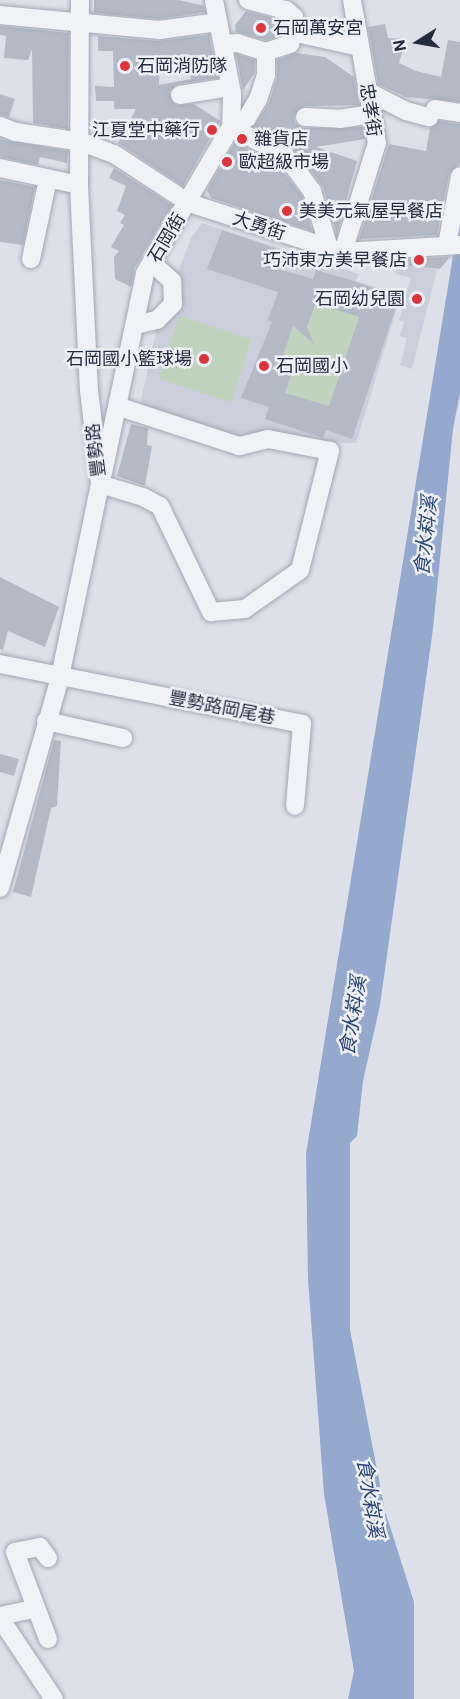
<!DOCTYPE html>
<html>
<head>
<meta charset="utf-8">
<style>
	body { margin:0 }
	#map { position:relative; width:460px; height:1699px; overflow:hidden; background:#dde0e9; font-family:Roboto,"Noto Sans TC",sans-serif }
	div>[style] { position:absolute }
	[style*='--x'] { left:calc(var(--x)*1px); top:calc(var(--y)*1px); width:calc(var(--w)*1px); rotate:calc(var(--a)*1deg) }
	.built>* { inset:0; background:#cbcfdb }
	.green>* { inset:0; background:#c0d4bd; transform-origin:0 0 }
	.water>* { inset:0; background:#94a9cd }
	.building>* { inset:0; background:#b4b9c6 }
	.roads { filter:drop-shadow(0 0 2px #a2a6b3) drop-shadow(0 0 2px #a2a6b3) }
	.minor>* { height:18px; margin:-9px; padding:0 9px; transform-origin:9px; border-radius:9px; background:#f0f2f7 }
	.dots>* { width:16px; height:16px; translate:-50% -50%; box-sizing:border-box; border:3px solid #edf0f6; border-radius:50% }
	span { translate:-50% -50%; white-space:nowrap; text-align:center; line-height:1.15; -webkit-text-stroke:5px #edf0f6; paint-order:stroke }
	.poi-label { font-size:18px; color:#252c41 }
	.left { translate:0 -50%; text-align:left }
	.right { translate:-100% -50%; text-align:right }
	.street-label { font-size:18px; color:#252c41 }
	.water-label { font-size:20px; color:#2b4579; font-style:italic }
	.north { position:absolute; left:388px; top:12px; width:60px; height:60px; -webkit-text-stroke:4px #edf0f6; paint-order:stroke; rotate:259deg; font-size:16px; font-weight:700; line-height:24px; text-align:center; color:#252c41 }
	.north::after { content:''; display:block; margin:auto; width:21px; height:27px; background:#252c41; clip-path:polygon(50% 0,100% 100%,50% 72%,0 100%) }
</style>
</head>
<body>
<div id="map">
	<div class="built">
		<div style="clip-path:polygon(202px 223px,359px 274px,356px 281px,401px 295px,356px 443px,238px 441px,140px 405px,157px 327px,174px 317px,181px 295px,176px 277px,191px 238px)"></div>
		<div style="clip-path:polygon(398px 263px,437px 270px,412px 369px,400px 365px,407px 338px,400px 336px,404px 322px,399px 320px,411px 278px,396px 274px)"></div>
	</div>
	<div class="green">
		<div style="clip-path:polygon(316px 303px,332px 309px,334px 305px,336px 310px,347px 309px,346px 313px,359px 317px,329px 406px,285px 393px,297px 363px,282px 357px,292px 329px,305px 334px)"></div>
		<div style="left:179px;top:316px;width:76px;height:66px;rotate:18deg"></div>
	</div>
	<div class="water">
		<div style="clip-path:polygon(460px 213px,460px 393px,453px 429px,433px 629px,380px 1005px,363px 1081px,357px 1136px,350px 1143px,350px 1330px,385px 1511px,414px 1602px,414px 1699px,348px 1699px,354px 1671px,324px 1494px,308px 1279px,306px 1154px)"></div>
	</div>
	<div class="building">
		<div style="clip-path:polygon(94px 0,179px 0,204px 6px,205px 12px,159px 19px,94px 13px)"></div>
		<div style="clip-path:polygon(246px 11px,281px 20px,280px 36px,266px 40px,236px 32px,235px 25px)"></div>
		<div style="clip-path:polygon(385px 24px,388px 38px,406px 39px,399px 63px,416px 71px,441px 77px,448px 40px,460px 42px,460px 102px,406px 97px,378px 84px,368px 27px)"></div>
		<div style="clip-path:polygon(0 26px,69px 33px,68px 129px,33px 123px,32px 49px,28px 60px,4px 58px,6px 36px,0 35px)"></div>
		<div style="clip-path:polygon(evenodd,209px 35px,218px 78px,178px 84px,169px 92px,175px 105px,194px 104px,220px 121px,183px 186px,118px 143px,136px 109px,114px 109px,114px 101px,96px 101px,95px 86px,114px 87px,113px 51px,98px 51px,98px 36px,158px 41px,209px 35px,187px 57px,191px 79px,159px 85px,160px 63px,187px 57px)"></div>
		<div style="clip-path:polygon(296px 53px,325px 57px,354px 77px,359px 105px,305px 106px,294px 116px,295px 123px,304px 128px,363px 127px,365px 139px,316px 147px,357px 161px,337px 234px,323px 187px,309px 168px,290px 145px,254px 126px,269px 103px,277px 78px,277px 60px)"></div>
		<div style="clip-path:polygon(236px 54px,255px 60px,254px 74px,243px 90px)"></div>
		<div style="clip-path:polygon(0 94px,15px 99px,9px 117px,0 115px)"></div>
		<div style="clip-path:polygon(439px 121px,460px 124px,460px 163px,449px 174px,437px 235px,359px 239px,389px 144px,426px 151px,430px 128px)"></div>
		<div style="clip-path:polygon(0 139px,68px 151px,67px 163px,40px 157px,38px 165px,0 157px)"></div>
		<div style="clip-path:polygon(235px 142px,277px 164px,302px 196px,312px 231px,211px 198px,207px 190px)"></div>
		<div style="clip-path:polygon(114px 168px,172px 205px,135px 267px,131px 287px,115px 279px,114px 257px,119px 251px,111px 247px,124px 225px,120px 223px,125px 215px,117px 211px,126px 186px,109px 178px)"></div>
		<div style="clip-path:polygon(0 180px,35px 187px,23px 245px,0 242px)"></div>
		<div style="clip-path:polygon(evenodd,222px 230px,277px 249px,271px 267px,313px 279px,316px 270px,344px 278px,374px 288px,371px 297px,397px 304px,352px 439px,326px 430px,323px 438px,265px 419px,269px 407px,241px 398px,272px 322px,268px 320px,278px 292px,207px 269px,222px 230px,316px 303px,359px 317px,329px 406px,285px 393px,294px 367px,301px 360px,283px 356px,293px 326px,314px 344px,307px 327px,316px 303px)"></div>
		<div style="clip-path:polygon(450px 257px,440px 269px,409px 266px,408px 259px)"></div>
		<div style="clip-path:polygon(131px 424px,148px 428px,147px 445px,152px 446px,145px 486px,117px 476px)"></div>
		<div style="clip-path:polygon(0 577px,59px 607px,45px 647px,8px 631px,3px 650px,0 649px)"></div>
		<div style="clip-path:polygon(54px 740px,61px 741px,57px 806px,51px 808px,31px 897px,13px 892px)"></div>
		<div style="clip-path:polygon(0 754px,19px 759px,14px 776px,0 772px)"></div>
	</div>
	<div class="roads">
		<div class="minor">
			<div style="--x:248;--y:0;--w:39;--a:15"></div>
			<div style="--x:286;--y:10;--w:11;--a:41"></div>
			<div style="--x:294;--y:17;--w:27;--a:98"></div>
			<div style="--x:290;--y:44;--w:25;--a:162"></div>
			<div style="--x:0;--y:15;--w:160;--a:5.4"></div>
			<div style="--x:159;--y:30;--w:60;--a:-7.7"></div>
			<div style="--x:292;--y:32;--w:69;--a:12.6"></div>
			<div style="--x:223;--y:44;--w:14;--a:-4"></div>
			<div style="--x:237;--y:43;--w:30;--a:17"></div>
			<div style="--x:266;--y:52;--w:23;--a:90"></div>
			<div style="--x:266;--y:75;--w:25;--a:108"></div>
			<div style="--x:258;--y:99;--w:22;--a:120"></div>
			<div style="--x:247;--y:118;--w:18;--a:151"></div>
			<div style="--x:367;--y:91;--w:44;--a:27.1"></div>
			<div style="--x:406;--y:111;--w:24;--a:15"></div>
			<div style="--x:180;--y:95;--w:51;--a:-9.1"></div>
			<div style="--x:435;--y:109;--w:25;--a:9"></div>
			<div style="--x:305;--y:117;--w:35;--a:3"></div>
			<div style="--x:340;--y:119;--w:32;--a:-9"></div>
			<div style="--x:0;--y:126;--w:17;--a:21"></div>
			<div style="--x:16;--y:132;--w:67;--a:8.6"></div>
			<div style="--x:82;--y:142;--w:34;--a:21"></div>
			<div style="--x:114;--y:154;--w:90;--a:33.2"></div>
			<div style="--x:189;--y:203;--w:147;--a:17.8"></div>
			<div style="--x:329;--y:248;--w:15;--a:16"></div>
			<div style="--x:343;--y:252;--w:117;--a:-3.4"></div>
			<div style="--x:231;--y:127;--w:60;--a:27.8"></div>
			<div style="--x:284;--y:155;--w:26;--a:51"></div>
			<div style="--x:300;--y:175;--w:20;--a:53"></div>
			<div style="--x:312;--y:191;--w:59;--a:73.4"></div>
			<div style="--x:0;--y:168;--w:81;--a:12.1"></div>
			<div style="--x:447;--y:245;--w:70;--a:-79.3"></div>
			<div style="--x:343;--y:252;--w:114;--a:-72.7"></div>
			<div style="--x:377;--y:143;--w:145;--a:-99.9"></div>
			<div style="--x:31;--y:259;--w:82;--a:-78"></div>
			<div style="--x:135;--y:325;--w:23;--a:-13"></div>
			<div style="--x:157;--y:320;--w:23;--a:-45"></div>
			<div style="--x:173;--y:304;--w:23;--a:-92"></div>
			<div style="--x:172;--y:281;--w:27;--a:-138"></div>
			<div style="--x:103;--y:473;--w:204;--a:-78.1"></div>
			<div style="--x:145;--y:273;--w:169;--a:-59.5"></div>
			<div style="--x:231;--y:127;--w:34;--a:-88"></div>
			<div style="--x:232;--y:93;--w:95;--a:-101"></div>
			<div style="--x:100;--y:484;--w:45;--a:16.8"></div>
			<div style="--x:143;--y:497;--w:19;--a:28"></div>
			<div style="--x:160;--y:506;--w:118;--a:64.3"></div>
			<div style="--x:211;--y:612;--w:34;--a:-5"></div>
			<div style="--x:245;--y:609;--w:67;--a:-35.3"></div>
			<div style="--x:300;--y:570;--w:123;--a:-75.9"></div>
			<div style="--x:330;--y:451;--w:63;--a:-169"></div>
			<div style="--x:268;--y:439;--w:30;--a:166"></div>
			<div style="--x:239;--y:446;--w:125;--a:-161.9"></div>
			<div style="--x:0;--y:664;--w:308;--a:11.2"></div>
			<div style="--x:302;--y:724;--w:82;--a:94.9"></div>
			<div style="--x:46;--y:721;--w:79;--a:12.4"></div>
			<div style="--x:0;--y:888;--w:219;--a:-74.1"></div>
			<div style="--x:60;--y:677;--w:197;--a:-78.3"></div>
			<div style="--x:100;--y:484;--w:94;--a:-96.7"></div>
			<div style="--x:89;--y:391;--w:206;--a:-92.8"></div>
			<div style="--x:79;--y:185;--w:185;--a:-89.7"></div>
			<div style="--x:48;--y:1558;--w:14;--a:-126"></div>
			<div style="--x:40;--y:1547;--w:25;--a:169"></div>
			<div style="--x:15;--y:1552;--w:93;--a:69.2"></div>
			<div style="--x:0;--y:1616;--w:35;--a:-12"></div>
			<div style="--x:0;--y:1618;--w:97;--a:56.3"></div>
		</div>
	</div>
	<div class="dots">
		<div style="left:261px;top:28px;background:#dd333a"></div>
		<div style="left:125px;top:66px;background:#dd333a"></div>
		<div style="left:212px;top:130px;background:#dd333a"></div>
		<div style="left:242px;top:139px;background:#dd333a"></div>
		<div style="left:227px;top:162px;background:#dd333a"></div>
		<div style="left:287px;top:211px;background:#dd333a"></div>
		<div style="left:419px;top:260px;background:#dd333a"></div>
		<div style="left:417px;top:299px;background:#dd333a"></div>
		<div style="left:204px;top:359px;background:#dd333a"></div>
		<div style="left:264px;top:366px;background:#dd333a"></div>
	</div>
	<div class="poi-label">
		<span class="left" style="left:273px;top:28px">石岡萬安宮</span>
		<span class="left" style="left:137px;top:66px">石岡消防隊</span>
		<span class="right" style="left:200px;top:130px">江夏堂中藥行</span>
		<span class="left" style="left:254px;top:139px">雜貨店</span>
		<span class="left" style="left:239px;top:162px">歐超級市場</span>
		<span class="left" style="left:299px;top:211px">美美元氣屋早餐店</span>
		<span class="right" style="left:407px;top:260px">巧沛東方美早餐店</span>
		<span class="right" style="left:405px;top:299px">石岡幼兒園</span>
		<span class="right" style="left:192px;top:359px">石岡國小籃球場</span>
		<span class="left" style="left:276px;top:366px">石岡國小</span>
	</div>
	<div class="street-label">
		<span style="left:370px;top:110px;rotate:81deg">忠孝街</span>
		<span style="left:259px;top:226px;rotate:18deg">大勇街</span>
		<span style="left:167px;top:238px;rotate:-59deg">石岡街</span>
		<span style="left:96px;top:450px;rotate:-97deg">豐勢路</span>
		<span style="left:222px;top:708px;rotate:11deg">豐勢路岡尾巷</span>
	</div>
	<div class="water-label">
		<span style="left:426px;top:536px;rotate:-84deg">食水嵙溪</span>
		<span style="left:353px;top:1016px;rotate:-81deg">食水嵙溪</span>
		<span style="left:370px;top:1498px;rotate:81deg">食水嵙溪</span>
	</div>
	<div class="north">N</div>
</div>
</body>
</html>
